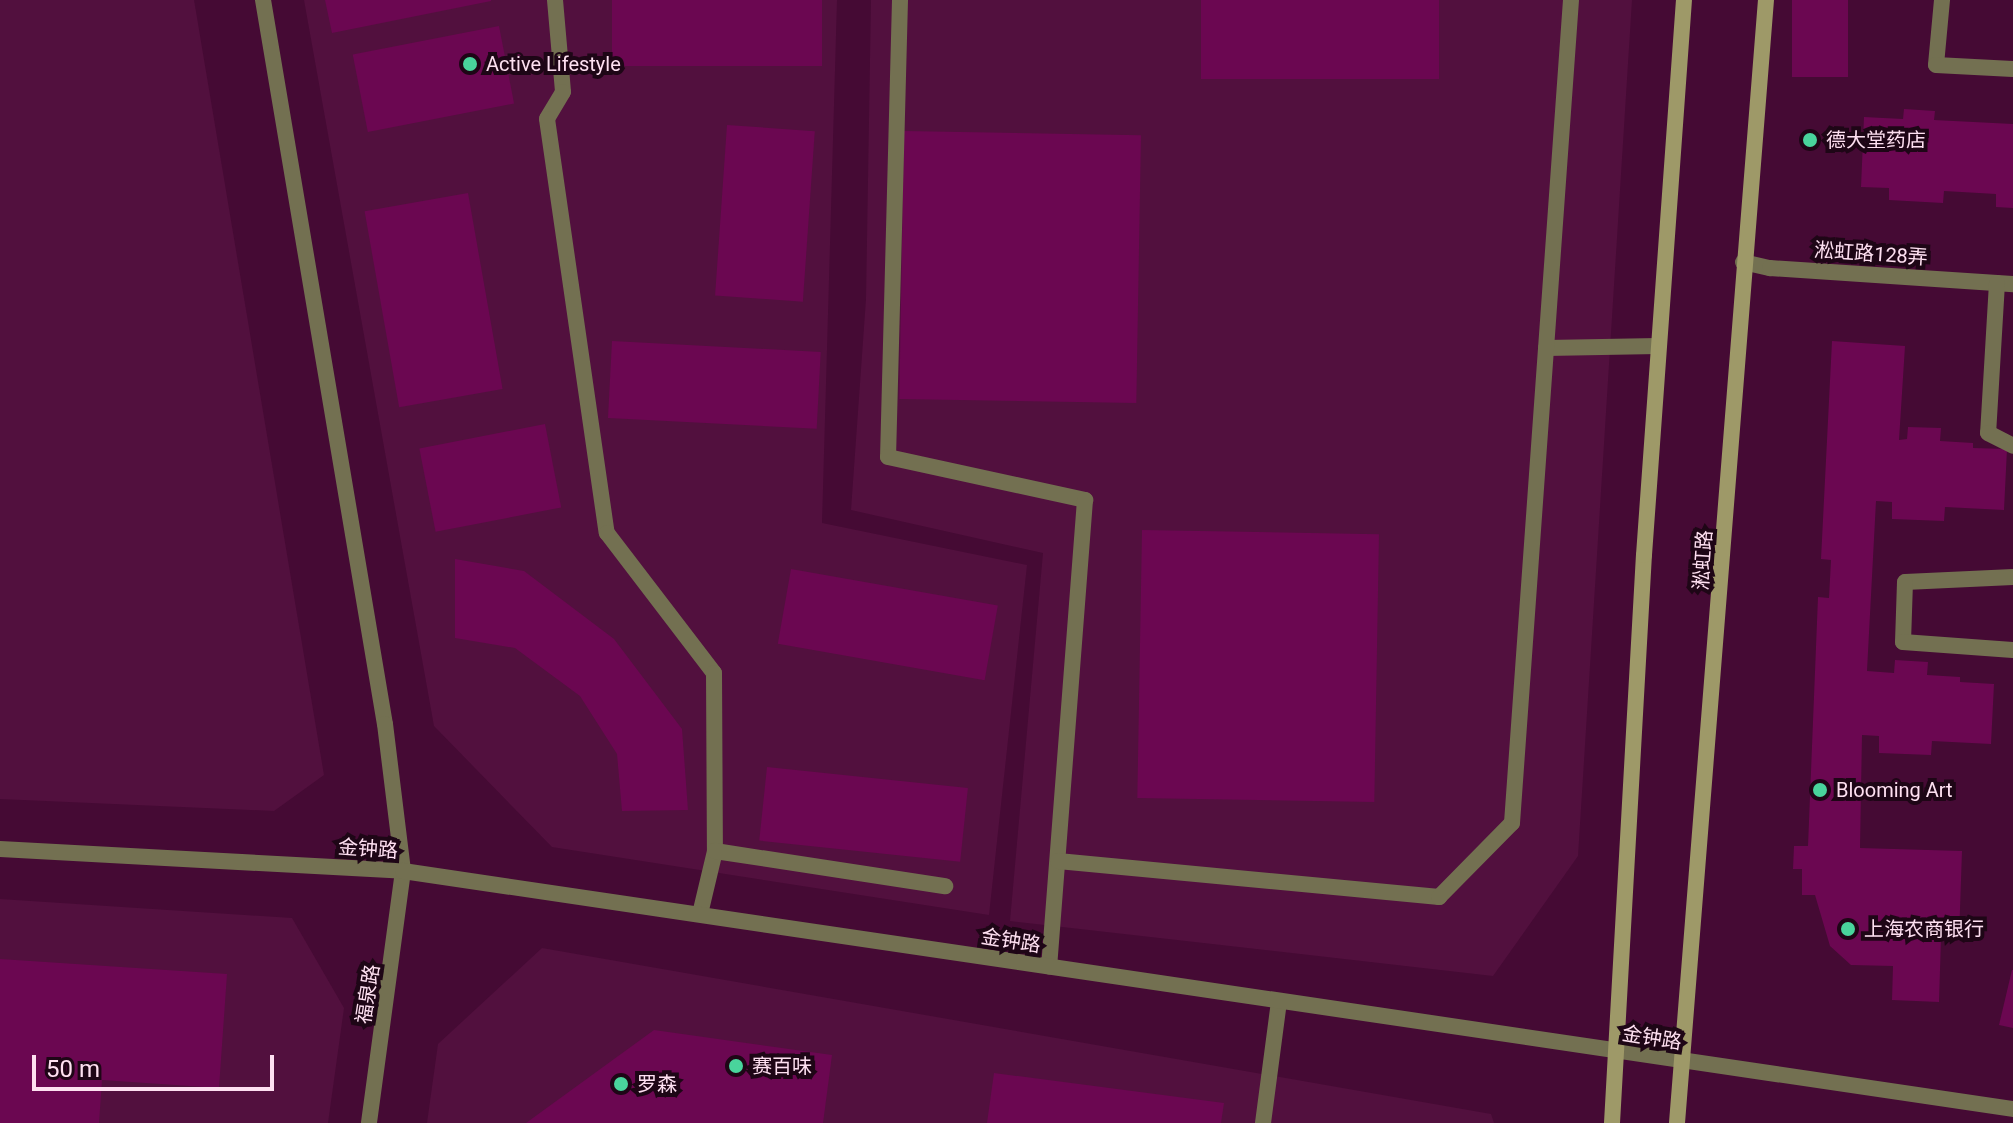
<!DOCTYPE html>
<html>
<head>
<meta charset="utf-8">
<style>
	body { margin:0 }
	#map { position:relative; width:2013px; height:1123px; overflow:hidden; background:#450a34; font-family:Roboto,"Noto Sans SC",sans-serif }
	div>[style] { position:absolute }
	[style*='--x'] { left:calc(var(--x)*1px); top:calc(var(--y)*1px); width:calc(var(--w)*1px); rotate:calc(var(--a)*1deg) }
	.built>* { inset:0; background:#52103e }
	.building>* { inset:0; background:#6b0751; transform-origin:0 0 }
	.service>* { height:16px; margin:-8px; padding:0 8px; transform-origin:8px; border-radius:8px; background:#737051 }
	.minor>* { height:16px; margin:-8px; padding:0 8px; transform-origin:8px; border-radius:8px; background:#737051 }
	.tertiary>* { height:16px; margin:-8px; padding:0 8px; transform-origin:8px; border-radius:8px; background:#737051 }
	.secondary>* { height:16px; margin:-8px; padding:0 8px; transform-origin:8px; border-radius:8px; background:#9e9968 }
	.dots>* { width:22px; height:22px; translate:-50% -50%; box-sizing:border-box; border:4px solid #1e0616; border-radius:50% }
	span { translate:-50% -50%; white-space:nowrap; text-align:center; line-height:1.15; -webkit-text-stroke:8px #1e0616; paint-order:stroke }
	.poi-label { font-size:20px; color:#fee0f1 }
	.left { translate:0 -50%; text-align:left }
	.street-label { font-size:20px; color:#fee0f1 }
	.scale { position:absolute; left:32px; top:1055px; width:242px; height:36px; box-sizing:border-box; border:4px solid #fee0f1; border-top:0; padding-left:10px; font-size:24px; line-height:28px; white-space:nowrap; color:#fee0f1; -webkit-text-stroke:6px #1e0616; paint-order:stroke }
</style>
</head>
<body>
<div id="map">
	<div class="built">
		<div style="clip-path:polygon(0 0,194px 0,324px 775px,274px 811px,0 799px)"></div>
		<div style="clip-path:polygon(304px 0,837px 0,822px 523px,1027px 565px,989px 915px,552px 847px,434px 726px)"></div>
		<div style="clip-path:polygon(871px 0,1632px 0,1578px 856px,1493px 976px,1010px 921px,1043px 553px,851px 510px,866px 299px)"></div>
		<div style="clip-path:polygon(0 899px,292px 918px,344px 1008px,328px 1123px,0 1123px)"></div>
		<div style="clip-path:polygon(542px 948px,1491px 1114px,1494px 1123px,427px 1123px,438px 1044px)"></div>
	</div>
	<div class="building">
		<div style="clip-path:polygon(325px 0,491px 0,491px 1px,332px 33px)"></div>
		<div style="left:612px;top:0;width:210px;height:66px"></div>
		<div style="left:1201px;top:0;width:238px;height:79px"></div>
		<div style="left:1792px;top:0;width:56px;height:77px"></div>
		<div style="left:499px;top:26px;width:79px;height:149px;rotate:79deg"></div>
		<div style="clip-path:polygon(1904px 109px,1935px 111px,1934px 120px,2013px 124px,2013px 208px,1996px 207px,1996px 194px,1944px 191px,1943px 203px,1889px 200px,1889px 188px,1861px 187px,1864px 117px,1903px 119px)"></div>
		<div style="left:727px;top:125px;width:88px;height:171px;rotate:4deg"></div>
		<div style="left:904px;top:131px;width:237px;height:268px;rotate:1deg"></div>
		<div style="left:468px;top:193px;width:199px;height:105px;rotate:80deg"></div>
		<div style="left:612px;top:341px;width:209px;height:77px;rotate:3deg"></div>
		<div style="clip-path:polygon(1832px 341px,1905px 346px,1899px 440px,1907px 439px,1908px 427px,1941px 428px,1940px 441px,1973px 443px,1973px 448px,2007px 449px,2004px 510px,1945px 507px,1944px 521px,1892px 519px,1892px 502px,1876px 501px,1867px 671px,1894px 673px,1895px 660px,1928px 662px,1927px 675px,1960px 677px,1960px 682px,1994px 684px,1991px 744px,1932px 741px,1931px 755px,1879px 753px,1879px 736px,1862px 735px,1860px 848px,1962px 851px,1959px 938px,1941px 938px,1939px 1002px,1892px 1000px,1893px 966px,1851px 965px,1830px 946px,1815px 895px,1802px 895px,1802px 869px,1793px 869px,1794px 846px,1808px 846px,1818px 597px,1829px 598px,1831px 560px,1821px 559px)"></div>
		<div style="left:545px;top:424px;width:85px;height:128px;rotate:79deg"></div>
		<div style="left:1142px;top:530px;width:237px;height:268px;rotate:1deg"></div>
		<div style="clip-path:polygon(455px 559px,524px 571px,614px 639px,682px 729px,688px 810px,622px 811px,617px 754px,580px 696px,515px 648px,455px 638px)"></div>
		<div style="left:791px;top:569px;width:210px;height:76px;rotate:10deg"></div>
		<div style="left:767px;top:767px;width:202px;height:74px;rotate:6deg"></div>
		<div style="clip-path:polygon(0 959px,227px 974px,219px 1088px,102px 1080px,99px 1123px,0 1123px)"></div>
		<div style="clip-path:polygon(2012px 970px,2013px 970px,2013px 1028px,1999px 1025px)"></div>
		<div style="clip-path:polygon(654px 1030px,832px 1055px,823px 1123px,526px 1123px)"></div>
		<div style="clip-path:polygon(994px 1073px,1224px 1103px,1221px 1123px,987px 1123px)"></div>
	</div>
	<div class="service">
		<div style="--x:555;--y:0;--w:92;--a:85"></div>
		<div style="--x:563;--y:92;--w:31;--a:121"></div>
		<div style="--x:547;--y:119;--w:418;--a:81.8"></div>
		<div style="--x:607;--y:533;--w:176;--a:52.6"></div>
		<div style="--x:714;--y:673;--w:178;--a:89.7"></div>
		<div style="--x:700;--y:914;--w:65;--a:-76.6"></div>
		<div style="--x:715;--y:851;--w:233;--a:8.7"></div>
	</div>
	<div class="minor">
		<div style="--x:900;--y:0;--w:457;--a:91.5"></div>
		<div style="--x:888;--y:457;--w:202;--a:12.3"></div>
		<div style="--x:1085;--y:500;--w:468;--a:94.4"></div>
		<div style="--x:1942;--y:0;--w:65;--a:95.3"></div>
		<div style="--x:1936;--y:65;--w:77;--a:3"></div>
		<div style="--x:1743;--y:262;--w:28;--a:13"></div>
		<div style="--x:1770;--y:268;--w:244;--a:3.8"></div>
		<div style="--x:1997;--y:283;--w:150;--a:93.4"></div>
		<div style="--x:1988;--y:433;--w:28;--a:27"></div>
		<div style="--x:1546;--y:348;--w:112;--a:-1"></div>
		<div style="--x:2013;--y:577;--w:108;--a:177.3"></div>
		<div style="--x:1905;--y:582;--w:60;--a:91.9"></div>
		<div style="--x:1903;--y:642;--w:110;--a:4.2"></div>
		<div style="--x:1058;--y:861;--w:383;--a:5.4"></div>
		<div style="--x:1439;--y:897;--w:104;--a:-45.4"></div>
		<div style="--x:1512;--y:823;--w:825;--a:-85.9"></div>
		<div style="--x:1263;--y:1123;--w:122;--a:-82.5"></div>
	</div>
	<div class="tertiary">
		<div style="--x:263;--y:0;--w:734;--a:80.44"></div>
		<div style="--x:385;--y:724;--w:148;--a:83"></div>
		<div style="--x:403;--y:871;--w:254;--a:97.7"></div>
		<div style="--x:0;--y:849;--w:404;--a:3.1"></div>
		<div style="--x:403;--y:871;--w:1627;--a:8.41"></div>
	</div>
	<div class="secondary">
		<div style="--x:1612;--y:1123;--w:569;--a:-86.78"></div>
		<div style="--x:1644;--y:555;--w:556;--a:-85.88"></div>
		<div style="--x:1677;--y:1123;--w:1127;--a:-85.47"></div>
	</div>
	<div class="dots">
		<div style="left:470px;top:64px;background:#49d49c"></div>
		<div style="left:1810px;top:140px;background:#49d49c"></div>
		<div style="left:1820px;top:790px;background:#49d49c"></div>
		<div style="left:1848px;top:929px;background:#49d49c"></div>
		<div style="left:736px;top:1066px;background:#49d49c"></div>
		<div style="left:621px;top:1084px;background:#49d49c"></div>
	</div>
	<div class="poi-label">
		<span class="left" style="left:486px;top:64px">Active Lifestyle</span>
		<span class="left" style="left:1826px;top:140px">德大堂药店</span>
		<span class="left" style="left:1836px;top:790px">Blooming Art</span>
		<span class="left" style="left:1864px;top:929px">上海农商银行</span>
		<span class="left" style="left:752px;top:1066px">赛百味</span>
		<span class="left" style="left:637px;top:1084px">罗森</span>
	</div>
	<div class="street-label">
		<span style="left:1871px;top:254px;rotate:4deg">淞虹路128弄</span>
		<span style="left:1703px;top:560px;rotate:-86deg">淞虹路</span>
		<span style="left:368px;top:849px;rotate:4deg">金钟路</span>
		<span style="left:1011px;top:941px;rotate:9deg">金钟路</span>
		<span style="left:368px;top:994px;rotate:-81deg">福泉路</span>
		<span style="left:1652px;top:1038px;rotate:9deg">金钟路</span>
	</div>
	<div class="scale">50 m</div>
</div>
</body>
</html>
